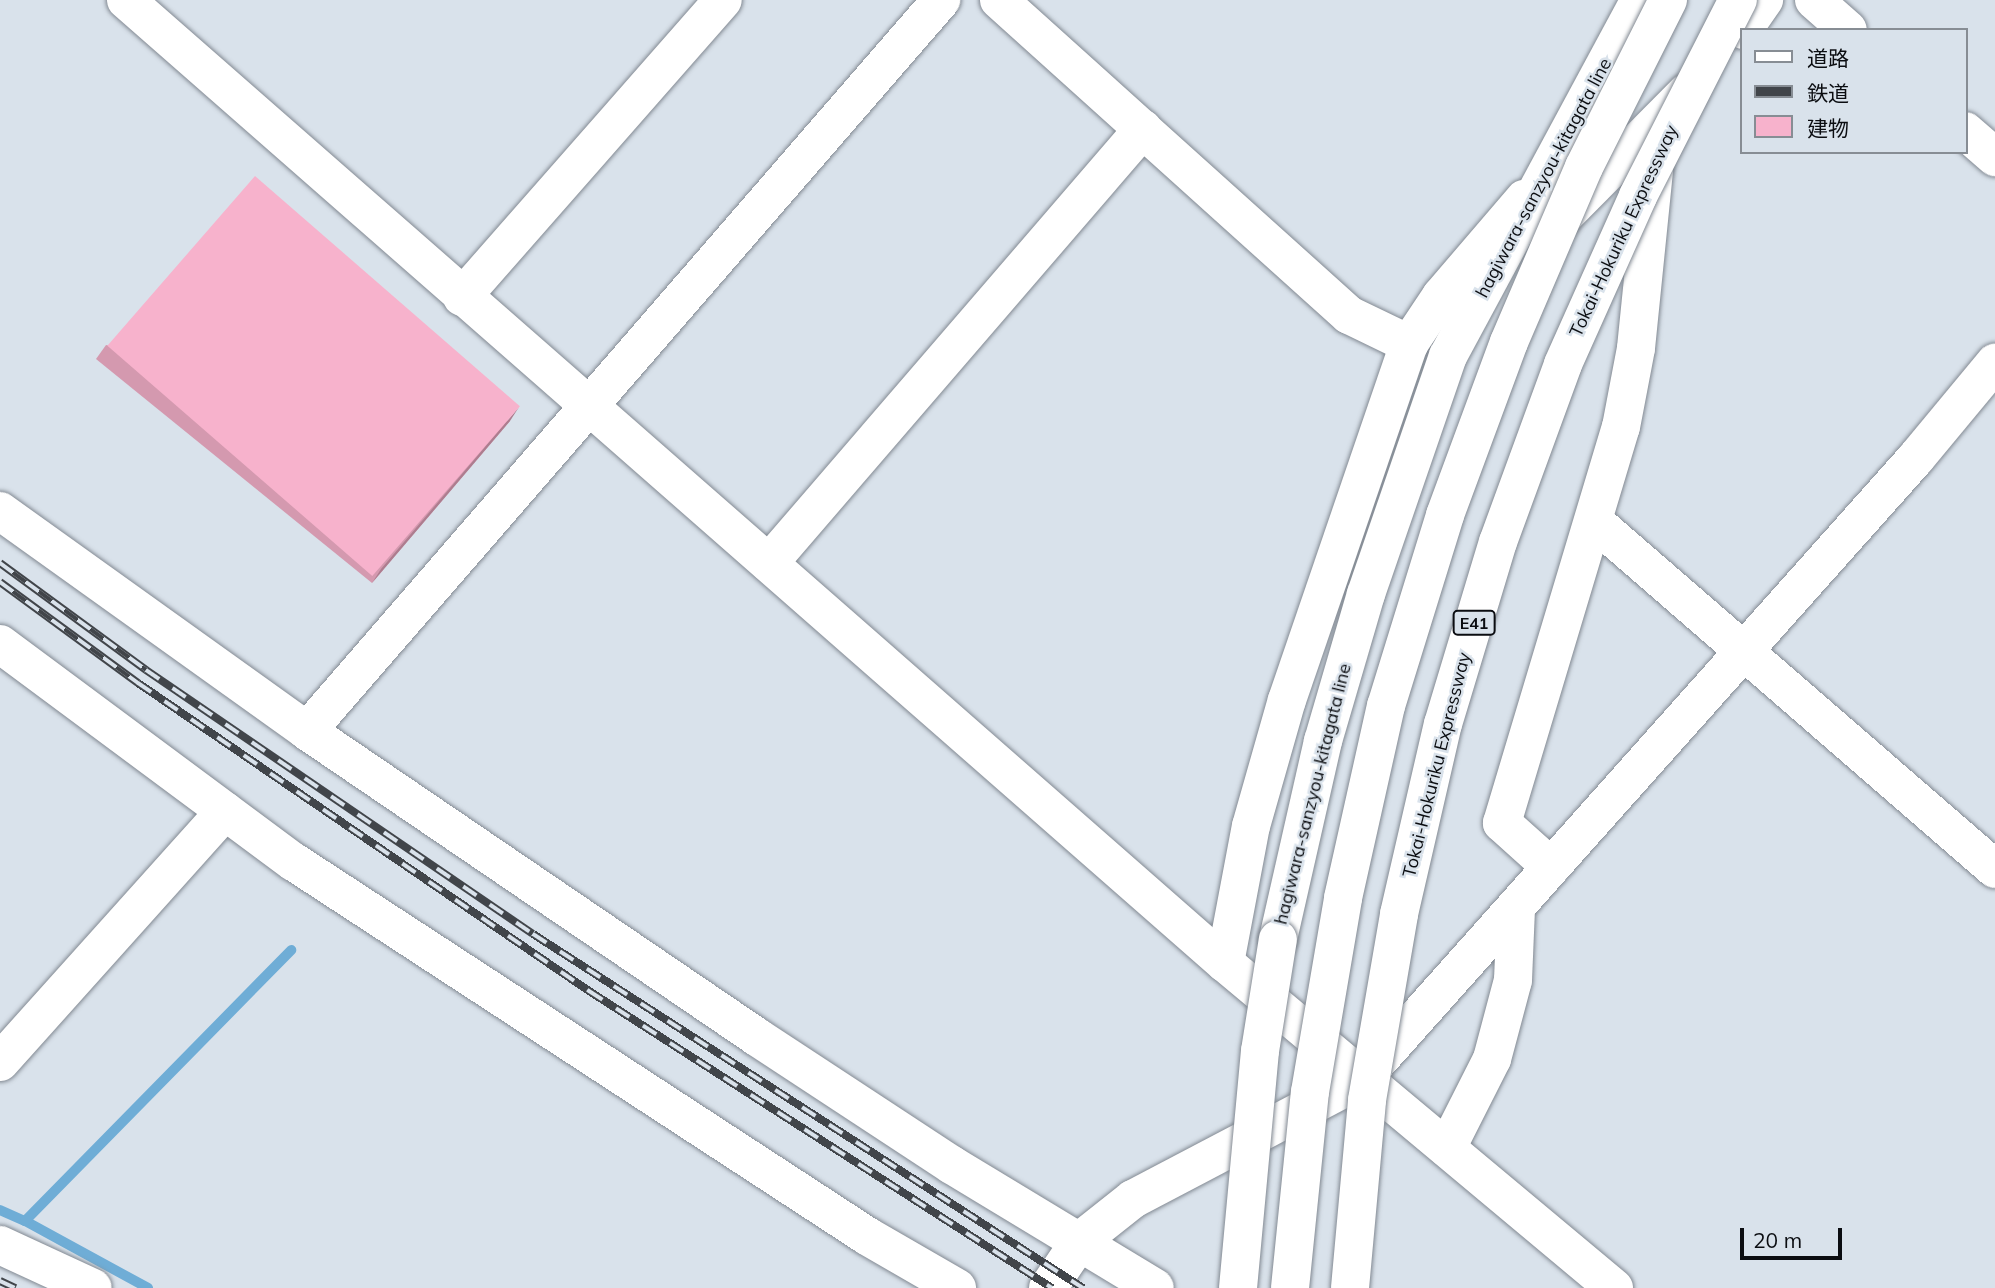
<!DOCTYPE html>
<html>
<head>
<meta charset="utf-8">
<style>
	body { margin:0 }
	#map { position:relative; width:1995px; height:1288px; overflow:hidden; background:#d9e2eb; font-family:Mulish,"Noto Sans JP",sans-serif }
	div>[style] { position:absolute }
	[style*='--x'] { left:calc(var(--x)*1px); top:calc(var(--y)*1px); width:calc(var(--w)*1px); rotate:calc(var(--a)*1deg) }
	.stream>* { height:10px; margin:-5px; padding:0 5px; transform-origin:5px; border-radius:5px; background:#6fadd6 }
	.roads { filter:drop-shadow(0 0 2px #828992) drop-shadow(0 0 2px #828992) }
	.minor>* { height:38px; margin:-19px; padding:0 19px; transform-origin:19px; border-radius:19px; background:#fff }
	.major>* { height:38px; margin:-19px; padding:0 19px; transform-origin:19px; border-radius:19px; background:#fff }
	.rail>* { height:8px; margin-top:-4px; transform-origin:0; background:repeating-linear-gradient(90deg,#d9e2eb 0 16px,#41454a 0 32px); box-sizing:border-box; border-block:2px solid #41454a }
	.bridges { filter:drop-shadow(0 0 2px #828992) drop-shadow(0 0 2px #828992) }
	.major-bridge>* { height:38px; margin:-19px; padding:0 19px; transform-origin:19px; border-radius:19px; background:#fff }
	.highway-bridge>* { height:38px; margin:-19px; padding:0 19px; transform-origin:19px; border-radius:19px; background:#fff }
	.wall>* { inset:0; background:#d499af }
	.shaded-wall>* { inset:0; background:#ad7d8f }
	.building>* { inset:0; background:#f7b2cc; transform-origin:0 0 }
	span { translate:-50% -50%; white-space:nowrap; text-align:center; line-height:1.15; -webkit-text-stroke:5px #d9e2eb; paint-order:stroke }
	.shield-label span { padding:2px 5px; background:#d9e2eb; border:2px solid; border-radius:5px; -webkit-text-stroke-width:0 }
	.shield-label { font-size:16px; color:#0b0d11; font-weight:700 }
	.street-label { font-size:18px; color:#0b0d11 }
	.legend { position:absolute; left:1740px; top:28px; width:228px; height:126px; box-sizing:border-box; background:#d9e2eb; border:2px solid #878d94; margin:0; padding:9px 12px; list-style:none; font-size:21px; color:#0b0d11 }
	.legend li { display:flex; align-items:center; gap:14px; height:35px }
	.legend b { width:35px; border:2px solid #878d94 }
	.scale { position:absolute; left:1740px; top:1228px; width:102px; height:32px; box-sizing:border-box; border:4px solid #0b0d11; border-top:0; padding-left:9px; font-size:21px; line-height:24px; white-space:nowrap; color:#0b0d11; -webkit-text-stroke:5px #d9e2eb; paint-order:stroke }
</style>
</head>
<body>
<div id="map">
	<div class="stream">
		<div style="--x:0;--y:1210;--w:27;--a:24"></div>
		<div style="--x:148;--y:1288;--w:140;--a:-151.4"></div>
		<div style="--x:25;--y:1221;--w:380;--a:-45.5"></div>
	</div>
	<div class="roads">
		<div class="minor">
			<div style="--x:126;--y:0;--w:1461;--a:41.23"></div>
			<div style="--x:1225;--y:963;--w:507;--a:39.88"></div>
			<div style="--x:999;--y:0;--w:471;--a:42"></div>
			<div style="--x:1349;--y:315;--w:67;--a:25.8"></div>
			<div style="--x:1409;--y:344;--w:58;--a:-56.3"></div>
			<div style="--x:1441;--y:296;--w:128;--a:-49.4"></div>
			<div style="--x:1814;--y:0;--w:45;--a:41.4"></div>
			<div style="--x:1965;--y:131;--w:40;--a:41"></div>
			<div style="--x:462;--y:297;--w:395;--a:-48.7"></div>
			<div style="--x:0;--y:511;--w:378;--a:35.6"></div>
			<div style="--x:307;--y:731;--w:544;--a:34.22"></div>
			<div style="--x:757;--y:1037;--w:233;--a:33.3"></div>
			<div style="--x:952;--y:1165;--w:237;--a:31.2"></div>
			<div style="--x:1596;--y:523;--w:528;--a:40.93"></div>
			<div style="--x:769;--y:563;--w:573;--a:-49.25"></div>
			<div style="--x:0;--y:644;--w:366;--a:36.6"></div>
			<div style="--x:294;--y:862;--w:684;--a:33.13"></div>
			<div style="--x:867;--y:1236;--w:104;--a:30"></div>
			<div style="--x:307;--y:731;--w:968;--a:-49.06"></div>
			<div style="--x:1551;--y:867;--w:66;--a:-138.1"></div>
			<div style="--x:1502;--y:823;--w:413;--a:-73.3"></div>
			<div style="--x:1621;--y:427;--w:80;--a:-79.2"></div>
			<div style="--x:1636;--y:348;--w:179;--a:-84.2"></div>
			<div style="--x:1225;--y:963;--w:139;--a:-79.3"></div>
			<div style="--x:1251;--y:826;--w:131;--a:-74.1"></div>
			<div style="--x:1287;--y:700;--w:376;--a:-71.1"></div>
			<div style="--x:0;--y:1062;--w:337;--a:-48.1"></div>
			<div style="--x:1447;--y:1148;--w:100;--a:-63.2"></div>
			<div style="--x:1492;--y:1059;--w:82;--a:-75.1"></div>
			<div style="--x:1513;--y:980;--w:73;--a:-87.6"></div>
			<div style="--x:0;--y:1245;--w:102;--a:24.8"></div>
			<div style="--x:1048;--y:1288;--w:57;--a:-55.8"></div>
			<div style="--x:1080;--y:1241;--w:68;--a:-38.4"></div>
			<div style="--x:1133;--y:1199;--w:260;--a:-27.7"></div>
			<div style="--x:1363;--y:1078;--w:831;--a:-48.27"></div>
			<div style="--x:1916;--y:458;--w:124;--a:-50.3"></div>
		</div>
		<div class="major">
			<div style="--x:1743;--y:30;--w:37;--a:-55"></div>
			<div style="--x:1561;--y:219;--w:177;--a:-45.2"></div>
			<div style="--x:1278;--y:939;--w:203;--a:-77.2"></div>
			<div style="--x:1323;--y:741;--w:153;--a:-73.7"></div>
			<div style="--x:1366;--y:594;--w:252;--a:-71"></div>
			<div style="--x:1448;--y:356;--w:404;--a:-61.7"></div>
		</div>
	</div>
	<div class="rail">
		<div style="--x:0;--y:563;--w:181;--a:36.2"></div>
		<div style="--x:146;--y:670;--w:468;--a:34.3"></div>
		<div style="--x:533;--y:934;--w:654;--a:32.77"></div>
		<div style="--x:0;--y:582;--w:171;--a:36.2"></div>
		<div style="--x:138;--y:683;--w:546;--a:34.33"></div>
		<div style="--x:589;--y:991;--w:550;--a:32.68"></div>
		<div style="--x:0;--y:1281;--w:17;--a:25"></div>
	</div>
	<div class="bridges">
		<div class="major-bridge">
			<div style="--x:1238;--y:1288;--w:238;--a:-84.7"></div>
			<div style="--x:1260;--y:1051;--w:113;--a:-80.9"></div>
		</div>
		<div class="highway-bridge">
			<div style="--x:1290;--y:1288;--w:197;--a:-84.2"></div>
			<div style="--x:1310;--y:1092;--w:197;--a:-80.3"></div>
			<div style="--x:1343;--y:898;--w:197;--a:-77.4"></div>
			<div style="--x:1386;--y:706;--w:200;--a:-72.8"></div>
			<div style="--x:1445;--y:515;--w:184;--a:-69.7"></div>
			<div style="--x:1509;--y:342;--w:190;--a:-66.8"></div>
			<div style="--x:1584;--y:167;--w:187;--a:-63.3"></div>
			<div style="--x:1350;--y:1288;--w:189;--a:-84.8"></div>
			<div style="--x:1367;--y:1100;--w:189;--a:-80.2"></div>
			<div style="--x:1399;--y:914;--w:195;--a:-77"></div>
			<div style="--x:1443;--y:724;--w:190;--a:-73.2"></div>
			<div style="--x:1498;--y:542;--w:189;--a:-69.9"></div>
			<div style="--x:1563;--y:364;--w:184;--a:-65.9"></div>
			<div style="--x:1638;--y:196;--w:220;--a:-63"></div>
		</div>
	</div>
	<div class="wall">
		<div style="clip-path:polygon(106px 345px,510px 421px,372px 583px,96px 359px)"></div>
	</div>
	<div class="shaded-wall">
		<div style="clip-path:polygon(519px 407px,510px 421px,372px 583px,381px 569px)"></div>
	</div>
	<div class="building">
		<div style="left:255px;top:176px;width:351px;height:225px;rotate:41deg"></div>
	</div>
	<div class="shield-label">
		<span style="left:1474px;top:623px">E41</span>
	</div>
	<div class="street-label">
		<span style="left:1544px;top:178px;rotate:-62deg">hagiwara-sanzyou-kitagata line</span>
		<span style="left:1624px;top:231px;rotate:-65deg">Tokai-Hokuriku Expressway</span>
		<span style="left:1437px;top:765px;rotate:-76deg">Tokai-Hokuriku Expressway</span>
		<span style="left:1313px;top:794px;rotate:-76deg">hagiwara-sanzyou-kitagata line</span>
	</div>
	<ul class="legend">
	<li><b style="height:9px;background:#fff"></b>道路</li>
	<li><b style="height:9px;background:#41454a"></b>鉄道</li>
	<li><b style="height:19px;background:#f7b2cc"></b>建物</li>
	</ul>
	<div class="scale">20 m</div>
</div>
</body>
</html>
